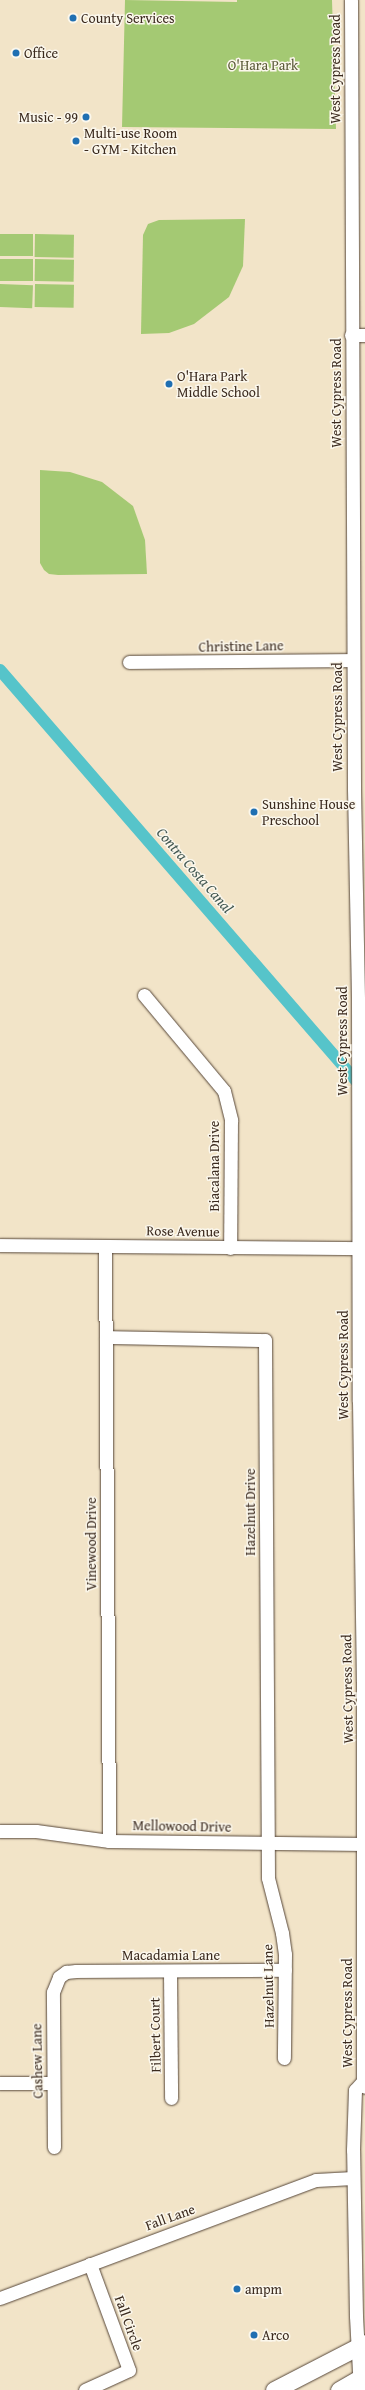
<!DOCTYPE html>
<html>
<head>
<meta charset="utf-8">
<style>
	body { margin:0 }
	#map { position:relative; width:365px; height:2390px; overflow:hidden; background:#f2e4c8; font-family:"Gentium Book Plus",serif }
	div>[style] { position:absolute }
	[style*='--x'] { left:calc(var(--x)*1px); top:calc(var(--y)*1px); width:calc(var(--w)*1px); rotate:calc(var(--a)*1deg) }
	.green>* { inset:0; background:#a4c973; transform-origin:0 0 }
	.canal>* { height:12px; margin:-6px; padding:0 6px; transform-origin:6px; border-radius:6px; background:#56c4ca }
	.roads { filter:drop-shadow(0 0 1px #564638) drop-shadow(0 0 1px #564638) }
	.minor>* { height:13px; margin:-6.5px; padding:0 6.5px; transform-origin:6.5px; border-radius:6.5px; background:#fff }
	.major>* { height:17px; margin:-8.5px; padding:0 8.5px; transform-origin:8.5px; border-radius:8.5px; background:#fff }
	.dots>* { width:11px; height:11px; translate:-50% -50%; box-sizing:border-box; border:2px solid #fbf7ec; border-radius:50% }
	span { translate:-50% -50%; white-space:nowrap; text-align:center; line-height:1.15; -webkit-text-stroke:3px #fbf7ec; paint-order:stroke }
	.poi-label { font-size:14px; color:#3b2a1e }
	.left { translate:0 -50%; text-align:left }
	.right { translate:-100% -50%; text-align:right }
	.park-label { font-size:14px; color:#5a5a38 }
	.street-label { font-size:14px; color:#3b2a1e }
	.water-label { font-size:15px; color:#435852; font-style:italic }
</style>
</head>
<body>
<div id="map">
	<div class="green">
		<div style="clip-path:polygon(125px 0,237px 2px,237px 0,332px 0,336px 129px,122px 127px)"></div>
		<div style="clip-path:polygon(245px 219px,243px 266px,229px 297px,194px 324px,169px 333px,141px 334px,143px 235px,148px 224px,159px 220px)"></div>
		<div style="left:0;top:234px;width:33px;height:22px"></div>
		<div style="left:35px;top:234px;width:39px;height:23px;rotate:1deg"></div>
		<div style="left:0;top:259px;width:33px;height:22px"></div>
		<div style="left:35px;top:259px;width:39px;height:22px;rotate:1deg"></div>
		<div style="left:0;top:284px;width:33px;height:23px;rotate:2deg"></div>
		<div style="left:35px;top:284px;width:39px;height:23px;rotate:1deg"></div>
		<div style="clip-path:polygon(40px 470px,70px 472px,102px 482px,133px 506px,145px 540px,147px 574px,58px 575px,49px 574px,44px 570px,40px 563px)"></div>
	</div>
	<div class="canal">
		<div style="--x:0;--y:670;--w:557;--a:49.08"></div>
	</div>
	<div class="roads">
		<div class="minor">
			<div style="--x:351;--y:0;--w:789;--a:89.78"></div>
			<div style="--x:354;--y:789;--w:210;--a:88.9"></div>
			<div style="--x:358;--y:999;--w:402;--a:89.9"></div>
			<div style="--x:359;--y:1401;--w:280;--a:89.2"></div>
			<div style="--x:363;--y:1681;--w:400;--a:90"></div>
			<div style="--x:363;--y:2081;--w:6;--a:72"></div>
			<div style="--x:351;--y:335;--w:14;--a:0"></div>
			<div style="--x:129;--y:662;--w:224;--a:-0.5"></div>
			<div style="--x:144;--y:995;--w:125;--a:50.2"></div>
			<div style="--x:224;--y:1091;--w:30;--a:76"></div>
			<div style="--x:231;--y:1120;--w:128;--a:90.4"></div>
			<div style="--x:0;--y:1245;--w:365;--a:0.5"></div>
			<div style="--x:105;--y:1246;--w:595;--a:89.61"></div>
			<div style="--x:106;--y:1337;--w:159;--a:1.1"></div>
			<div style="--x:265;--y:1340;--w:538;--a:89.68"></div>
			<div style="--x:268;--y:1878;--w:57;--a:75.7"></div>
			<div style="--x:282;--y:1933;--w:21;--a:82"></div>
			<div style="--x:285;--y:1954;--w:104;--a:90.6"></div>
			<div style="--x:0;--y:1831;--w:36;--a:0"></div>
			<div style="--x:36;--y:1831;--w:74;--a:7.8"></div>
			<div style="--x:109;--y:1841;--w:255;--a:0.7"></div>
			<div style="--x:170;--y:1971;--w:127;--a:89.5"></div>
			<div style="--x:0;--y:2083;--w:53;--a:0"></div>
			<div style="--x:54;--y:2147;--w:155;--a:-90.4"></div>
			<div style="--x:53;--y:1992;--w:16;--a:-68"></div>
			<div style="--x:59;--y:1977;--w:9;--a:-36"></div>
			<div style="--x:66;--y:1972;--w:10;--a:-6"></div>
			<div style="--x:76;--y:1971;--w:209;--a:-0.3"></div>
			<div style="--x:0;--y:2298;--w:337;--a:-20.5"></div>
			<div style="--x:316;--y:2180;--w:37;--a:-3"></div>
			<div style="--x:85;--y:2390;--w:48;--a:-24.4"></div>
			<div style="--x:129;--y:2370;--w:113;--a:-110.2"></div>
			<div style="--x:360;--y:2390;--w:74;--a:-93.1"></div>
			<div style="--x:356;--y:2316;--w:166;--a:-91"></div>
			<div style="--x:353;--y:2150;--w:60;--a:-88.1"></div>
			<div style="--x:355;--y:2090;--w:12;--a:-48"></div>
		</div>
		<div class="major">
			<div style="--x:274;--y:2390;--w:102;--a:-27.3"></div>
			<div style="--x:339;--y:2390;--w:30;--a:-30"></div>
		</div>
	</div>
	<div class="dots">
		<div style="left:73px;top:18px;background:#1f6fb2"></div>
		<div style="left:16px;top:53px;background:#1f6fb2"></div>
		<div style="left:86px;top:117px;background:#1f6fb2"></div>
		<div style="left:76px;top:141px;background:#1f6fb2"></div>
		<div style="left:169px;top:384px;background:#1f6fb2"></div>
		<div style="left:254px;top:812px;background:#1f6fb2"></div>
		<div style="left:237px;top:2289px;background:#1f6fb2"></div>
		<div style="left:254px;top:2335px;background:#1f6fb2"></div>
	</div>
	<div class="poi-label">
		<span class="left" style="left:81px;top:18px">County Services</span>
		<span class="left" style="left:24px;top:53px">Office</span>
		<span class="right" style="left:78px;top:117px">Music - 99</span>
		<span class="left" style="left:84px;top:141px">Multi-use Room<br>- GYM - Kitchen</span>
		<span class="left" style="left:177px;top:384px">O'Hara Park<br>Middle School</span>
		<span class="left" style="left:262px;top:812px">Sunshine House<br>Preschool</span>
		<span class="left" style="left:245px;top:2289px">ampm</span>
		<span class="left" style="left:262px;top:2335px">Arco</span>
	</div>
	<div class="park-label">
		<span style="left:263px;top:65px">O'Hara Park</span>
	</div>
	<div class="street-label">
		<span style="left:335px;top:69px;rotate:-90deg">West Cypress Road</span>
		<span style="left:336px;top:393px;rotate:-90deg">West Cypress Road</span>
		<span style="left:241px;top:646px;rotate:-1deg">Christine Lane</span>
		<span style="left:337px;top:717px;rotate:-90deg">West Cypress Road</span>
		<span style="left:342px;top:1041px;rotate:-90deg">West Cypress Road</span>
		<span style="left:214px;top:1166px;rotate:-90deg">Biacalana Drive</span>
		<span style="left:183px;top:1231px;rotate:1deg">Rose Avenue</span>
		<span style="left:343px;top:1365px;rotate:-90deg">West Cypress Road</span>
		<span style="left:250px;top:1512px;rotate:-90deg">Hazelnut Drive</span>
		<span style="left:91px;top:1544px;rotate:-90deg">Vinewood Drive</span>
		<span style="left:347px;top:1689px;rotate:-91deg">West Cypress Road</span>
		<span style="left:182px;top:1826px;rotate:1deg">Mellowood Drive</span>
		<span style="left:171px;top:1955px">Macadamia Lane</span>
		<span style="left:268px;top:1986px;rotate:-91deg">Hazelnut Lane</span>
		<span style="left:347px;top:2013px;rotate:-90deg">West Cypress Road</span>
		<span style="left:155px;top:2035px;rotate:-91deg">Filbert Court</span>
		<span style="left:37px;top:2061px;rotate:-91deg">Cashew Lane</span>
		<span style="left:170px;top:2217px;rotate:-20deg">Fall Lane</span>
		<span style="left:129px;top:2323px;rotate:70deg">Fall Circle</span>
	</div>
	<div class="water-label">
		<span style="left:195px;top:870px;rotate:49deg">Contra Costa Canal</span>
	</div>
</div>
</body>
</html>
